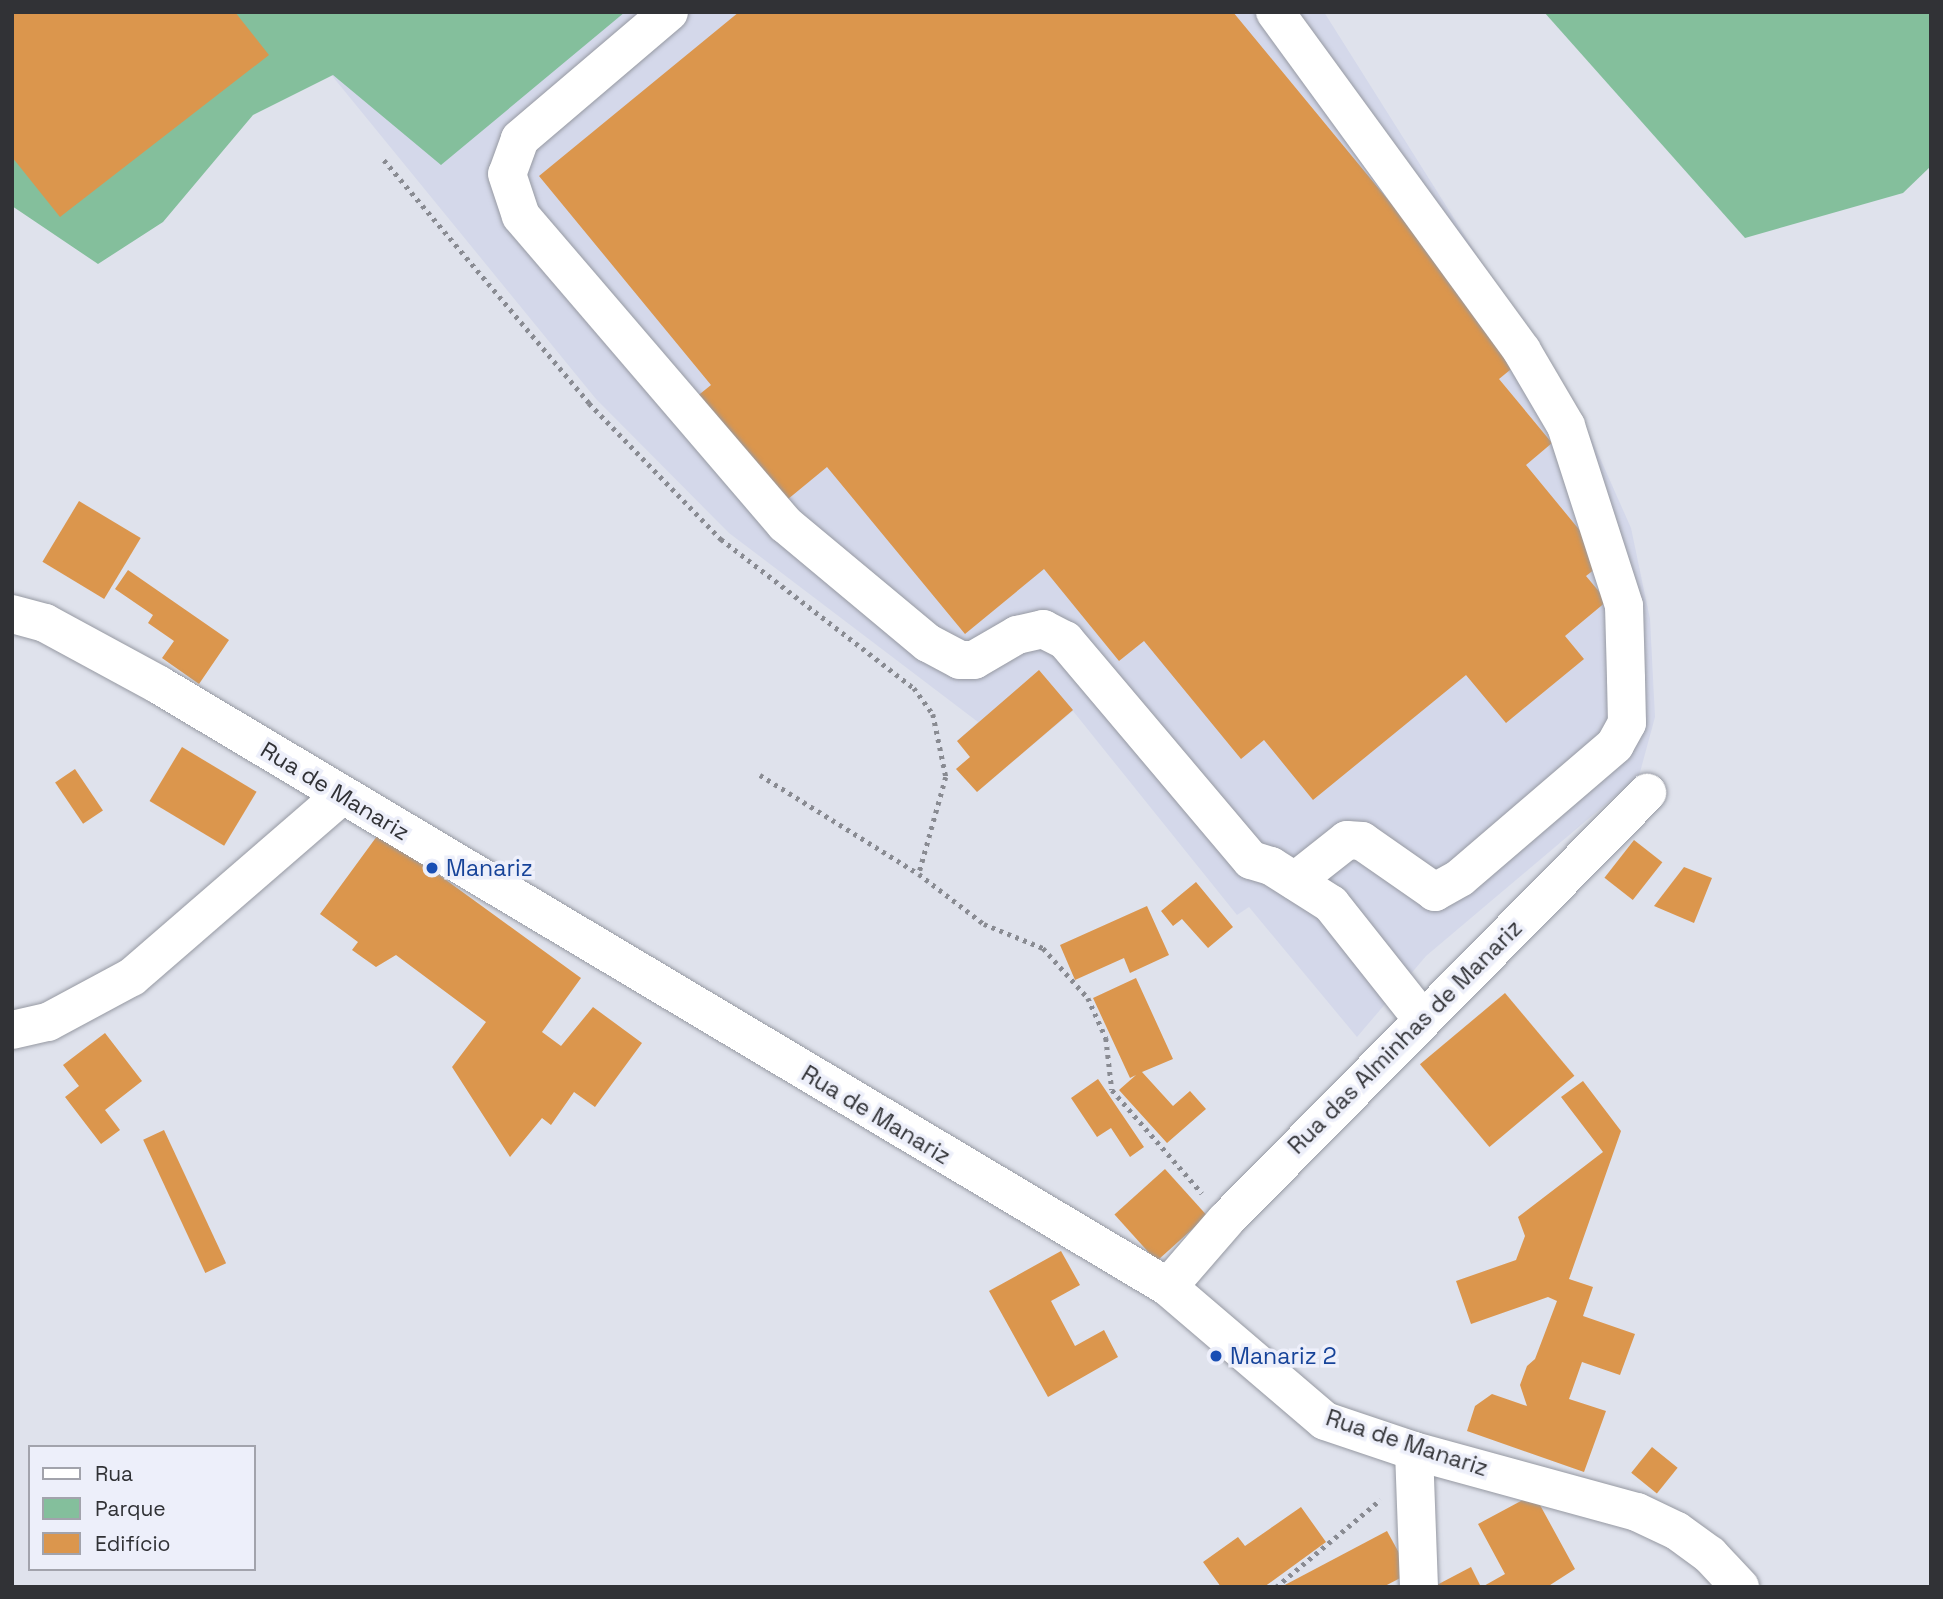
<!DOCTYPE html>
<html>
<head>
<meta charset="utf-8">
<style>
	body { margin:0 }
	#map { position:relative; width:1943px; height:1599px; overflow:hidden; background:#dfe2ec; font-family:"Space Grotesk",sans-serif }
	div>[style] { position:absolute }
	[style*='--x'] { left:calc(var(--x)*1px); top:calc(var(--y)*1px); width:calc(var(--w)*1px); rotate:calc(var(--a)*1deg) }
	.built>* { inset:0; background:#d4d8ea }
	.green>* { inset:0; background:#84bf9c }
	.building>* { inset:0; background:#db964d; transform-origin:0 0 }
	.path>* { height:4.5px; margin-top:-2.25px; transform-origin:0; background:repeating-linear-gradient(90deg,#898b92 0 3.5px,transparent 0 8.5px) }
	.roads { filter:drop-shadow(0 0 2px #9699a2) drop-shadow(0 0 2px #9699a2) }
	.minor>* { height:38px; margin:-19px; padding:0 19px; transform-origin:19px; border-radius:19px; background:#fff }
	.dots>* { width:19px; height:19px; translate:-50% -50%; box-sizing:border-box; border:4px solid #edeffa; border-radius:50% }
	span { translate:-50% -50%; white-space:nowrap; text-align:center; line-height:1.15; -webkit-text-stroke:7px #edeffa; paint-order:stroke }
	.street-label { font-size:23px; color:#313236 }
	.transit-label { font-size:23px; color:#164399 }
	.left { translate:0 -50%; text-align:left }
	.frame { position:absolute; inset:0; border:14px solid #313236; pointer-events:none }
	.legend { position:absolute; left:28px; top:1445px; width:228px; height:126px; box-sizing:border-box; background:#edeffa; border:2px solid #a2a3ac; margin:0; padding:9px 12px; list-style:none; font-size:21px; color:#313236 }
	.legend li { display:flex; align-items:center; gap:14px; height:35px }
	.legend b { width:35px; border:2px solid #a2a3ac }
</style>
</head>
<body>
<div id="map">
	<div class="built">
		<div style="clip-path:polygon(280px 12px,1324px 12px,1588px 431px,1631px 528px,1650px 619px,1655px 717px,1639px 776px,1426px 956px,1357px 1037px,1249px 907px,1237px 915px,1073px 711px,977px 792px,956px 769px,970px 757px,957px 741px,978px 722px,729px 533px,596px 399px)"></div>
	</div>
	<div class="green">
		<div style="clip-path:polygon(12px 12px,625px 12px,441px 165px,333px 75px,253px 115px,163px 222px,98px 264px,12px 206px)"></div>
		<div style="clip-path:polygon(1544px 12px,1931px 12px,1931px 166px,1903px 193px,1745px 238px)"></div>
	</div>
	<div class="building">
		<div style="clip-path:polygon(12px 12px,235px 12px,269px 55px,60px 217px,12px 157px)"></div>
		<div style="clip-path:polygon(739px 12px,1233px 12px,1521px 361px,1499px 379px,1552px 443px,1526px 465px,1605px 561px,1586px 576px,1607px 601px,1565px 636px,1584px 659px,1506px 723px,1466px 675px,1313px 800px,1264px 740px,1241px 759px,1144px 641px,1119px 661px,1044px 569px,965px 634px,827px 467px,782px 504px,695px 398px,711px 385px,539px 176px)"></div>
		<div style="left:79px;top:501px;width:72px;height:71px;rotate:31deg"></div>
		<div style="clip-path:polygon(128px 570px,229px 640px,199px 684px,162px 658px,174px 641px,148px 623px,153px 615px,115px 589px)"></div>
		<div style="clip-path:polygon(1039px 670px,1073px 710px,977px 792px,956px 769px,970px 757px,957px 741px)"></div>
		<div style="left:182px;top:747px;width:87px;height:63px;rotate:31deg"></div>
		<div style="left:75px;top:769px;width:50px;height:24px;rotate:56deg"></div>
		<div style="clip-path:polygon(380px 832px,581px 978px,542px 1032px,561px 1046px,593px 1007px,642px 1043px,595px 1107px,574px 1092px,551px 1125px,542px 1118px,510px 1157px,452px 1067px,486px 1022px,396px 955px,376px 967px,352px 950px,358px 942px,320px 914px)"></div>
		<div style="left:1634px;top:840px;width:36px;height:48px;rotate:38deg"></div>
		<div style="clip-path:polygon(1684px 867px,1712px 878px,1694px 923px,1654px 906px)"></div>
		<div style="clip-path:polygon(1196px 882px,1233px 927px,1208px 948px,1182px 919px,1173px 926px,1161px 911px)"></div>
		<div style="clip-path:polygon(1147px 906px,1169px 955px,1130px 973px,1124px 958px,1075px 980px,1060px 945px)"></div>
		<div style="clip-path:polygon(1136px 978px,1173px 1059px,1142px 1072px,1173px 1106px,1190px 1091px,1206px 1109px,1167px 1143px,1119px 1090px,1136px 1075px,1130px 1078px,1093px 998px)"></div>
		<div style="left:1505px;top:993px;width:108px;height:111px;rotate:50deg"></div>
		<div style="clip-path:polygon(105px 1033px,142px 1081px,105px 1110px,120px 1130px,101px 1144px,65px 1097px,79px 1086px,63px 1065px)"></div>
		<div style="clip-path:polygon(1098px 1079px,1144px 1147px,1130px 1157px,1111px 1128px,1097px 1137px,1071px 1098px)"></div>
		<div style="clip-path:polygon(1583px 1081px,1621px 1131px,1569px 1279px,1593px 1287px,1583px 1316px,1635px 1334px,1620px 1375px,1582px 1362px,1569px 1399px,1606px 1411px,1584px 1472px,1467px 1431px,1475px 1406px,1492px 1394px,1527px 1406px,1520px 1385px,1527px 1366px,1535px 1359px,1557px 1301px,1548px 1297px,1471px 1324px,1456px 1281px,1516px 1260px,1525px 1236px,1518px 1217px,1603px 1152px,1561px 1097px)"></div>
		<div style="left:164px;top:1130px;width:147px;height:23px;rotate:65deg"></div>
		<div style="left:1165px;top:1169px;width:63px;height:68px;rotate:48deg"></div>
		<div style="clip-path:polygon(1061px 1251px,1080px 1285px,1051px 1301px,1075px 1346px,1104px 1330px,1118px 1357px,1048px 1397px,989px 1291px)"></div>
		<div style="left:1652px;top:1447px;width:33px;height:33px;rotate:39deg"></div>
		<div style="clip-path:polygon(1534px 1494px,1575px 1569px,1547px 1587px,1482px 1587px,1505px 1574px,1478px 1524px)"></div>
		<div style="clip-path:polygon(1301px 1507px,1326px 1542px,1264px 1587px,1221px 1587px,1203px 1562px,1238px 1537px,1245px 1546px)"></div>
		<div style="clip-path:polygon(1387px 1531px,1410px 1573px,1383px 1587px,1281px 1587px)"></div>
		<div style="clip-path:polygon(1471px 1567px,1481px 1587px,1433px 1587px)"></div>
	</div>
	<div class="path">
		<div style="--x:384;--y:160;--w:318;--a:49.8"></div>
		<div style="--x:589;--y:403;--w:190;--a:45.9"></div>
		<div style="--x:721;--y:539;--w:244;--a:37.7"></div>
		<div style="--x:914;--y:688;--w:32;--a:54"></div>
		<div style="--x:933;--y:714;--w:64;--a:78.3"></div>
		<div style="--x:946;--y:777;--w:101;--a:105.6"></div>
		<div style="--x:760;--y:775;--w:187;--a:31.9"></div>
		<div style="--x:919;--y:874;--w:82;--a:37.6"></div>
		<div style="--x:984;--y:924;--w:64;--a:22.1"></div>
		<div style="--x:1043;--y:948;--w:67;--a:48"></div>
		<div style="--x:1088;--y:998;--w:44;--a:65.8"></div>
		<div style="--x:1106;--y:1038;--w:52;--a:83.4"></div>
		<div style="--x:1112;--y:1090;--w:137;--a:48.9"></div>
		<div style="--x:1276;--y:1587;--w:136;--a:-39.9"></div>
	</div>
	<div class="roads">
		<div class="minor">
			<div style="--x:669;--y:12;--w:196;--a:139.6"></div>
			<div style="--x:520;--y:139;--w:37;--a:110"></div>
			<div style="--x:507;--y:174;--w:44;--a:71.6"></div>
			<div style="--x:521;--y:216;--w:406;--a:49.4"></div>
			<div style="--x:785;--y:524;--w:186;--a:39.8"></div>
			<div style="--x:928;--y:643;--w:36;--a:28"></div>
			<div style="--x:960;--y:660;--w:14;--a:0"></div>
			<div style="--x:974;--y:660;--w:50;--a:-30.2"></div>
			<div style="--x:1017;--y:635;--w:27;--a:-13"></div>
			<div style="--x:1043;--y:629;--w:25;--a:27"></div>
			<div style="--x:1065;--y:640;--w:288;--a:49.8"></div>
			<div style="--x:1251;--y:860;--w:21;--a:17"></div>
			<div style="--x:1271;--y:866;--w:71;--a:32.3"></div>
			<div style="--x:1331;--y:904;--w:147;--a:51.6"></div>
			<div style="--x:1275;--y:12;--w:419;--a:53.9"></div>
			<div style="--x:1522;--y:351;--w:87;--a:59.6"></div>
			<div style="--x:1566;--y:426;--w:189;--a:72.1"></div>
			<div style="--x:1624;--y:606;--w:73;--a:88.4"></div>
			<div style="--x:1626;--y:679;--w:44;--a:88.7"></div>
			<div style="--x:1627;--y:723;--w:25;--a:119"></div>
			<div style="--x:1615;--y:745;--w:204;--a:139.4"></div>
			<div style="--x:1460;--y:878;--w:29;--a:151"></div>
			<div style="--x:1435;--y:892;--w:89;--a:-145.1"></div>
			<div style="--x:1362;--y:841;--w:15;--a:-176"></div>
			<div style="--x:1347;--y:840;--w:66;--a:141.7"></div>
			<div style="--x:12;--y:614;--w:34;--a:15"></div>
			<div style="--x:45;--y:623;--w:130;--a:28.5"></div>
			<div style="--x:159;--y:685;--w:1175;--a:30.82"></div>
			<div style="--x:1168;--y:1287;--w:206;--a:40.5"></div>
			<div style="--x:1325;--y:1421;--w:94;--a:18.6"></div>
			<div style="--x:1414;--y:1451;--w:231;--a:15.3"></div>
			<div style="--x:1637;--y:1512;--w:44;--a:25.4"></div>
			<div style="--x:1677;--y:1531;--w:41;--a:36"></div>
			<div style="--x:1710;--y:1555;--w:44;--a:46.8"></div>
			<div style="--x:12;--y:1030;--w:37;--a:-13"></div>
			<div style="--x:48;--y:1022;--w:95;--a:-28.2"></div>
			<div style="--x:132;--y:977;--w:278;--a:-40.9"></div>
			<div style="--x:1168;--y:1287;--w:89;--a:-49.1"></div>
			<div style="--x:1226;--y:1220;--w:600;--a:-45.41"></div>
			<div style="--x:1414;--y:1451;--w:136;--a:87.9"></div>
		</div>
	</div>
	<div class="dots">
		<div style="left:432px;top:868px;background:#1a4fb4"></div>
		<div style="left:1216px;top:1356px;background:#1a4fb4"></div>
	</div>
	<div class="street-label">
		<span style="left:335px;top:791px;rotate:31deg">Rua de Manariz</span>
		<span style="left:1405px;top:1037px;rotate:-45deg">Rua das Alminhas de Manariz</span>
		<span style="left:876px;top:1115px;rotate:31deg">Rua de Manariz</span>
		<span style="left:1407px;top:1443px;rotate:18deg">Rua de Manariz</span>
	</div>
	<div class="transit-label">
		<span class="left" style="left:446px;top:868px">Manariz</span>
		<span class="left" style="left:1230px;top:1356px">Manariz 2</span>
	</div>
	<div class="frame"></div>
	<ul class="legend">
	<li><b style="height:9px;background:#fff"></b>Rua</li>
	<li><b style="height:19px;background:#84bf9c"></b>Parque</li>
	<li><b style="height:19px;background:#db964d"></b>Edifício</li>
	</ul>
</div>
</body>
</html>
